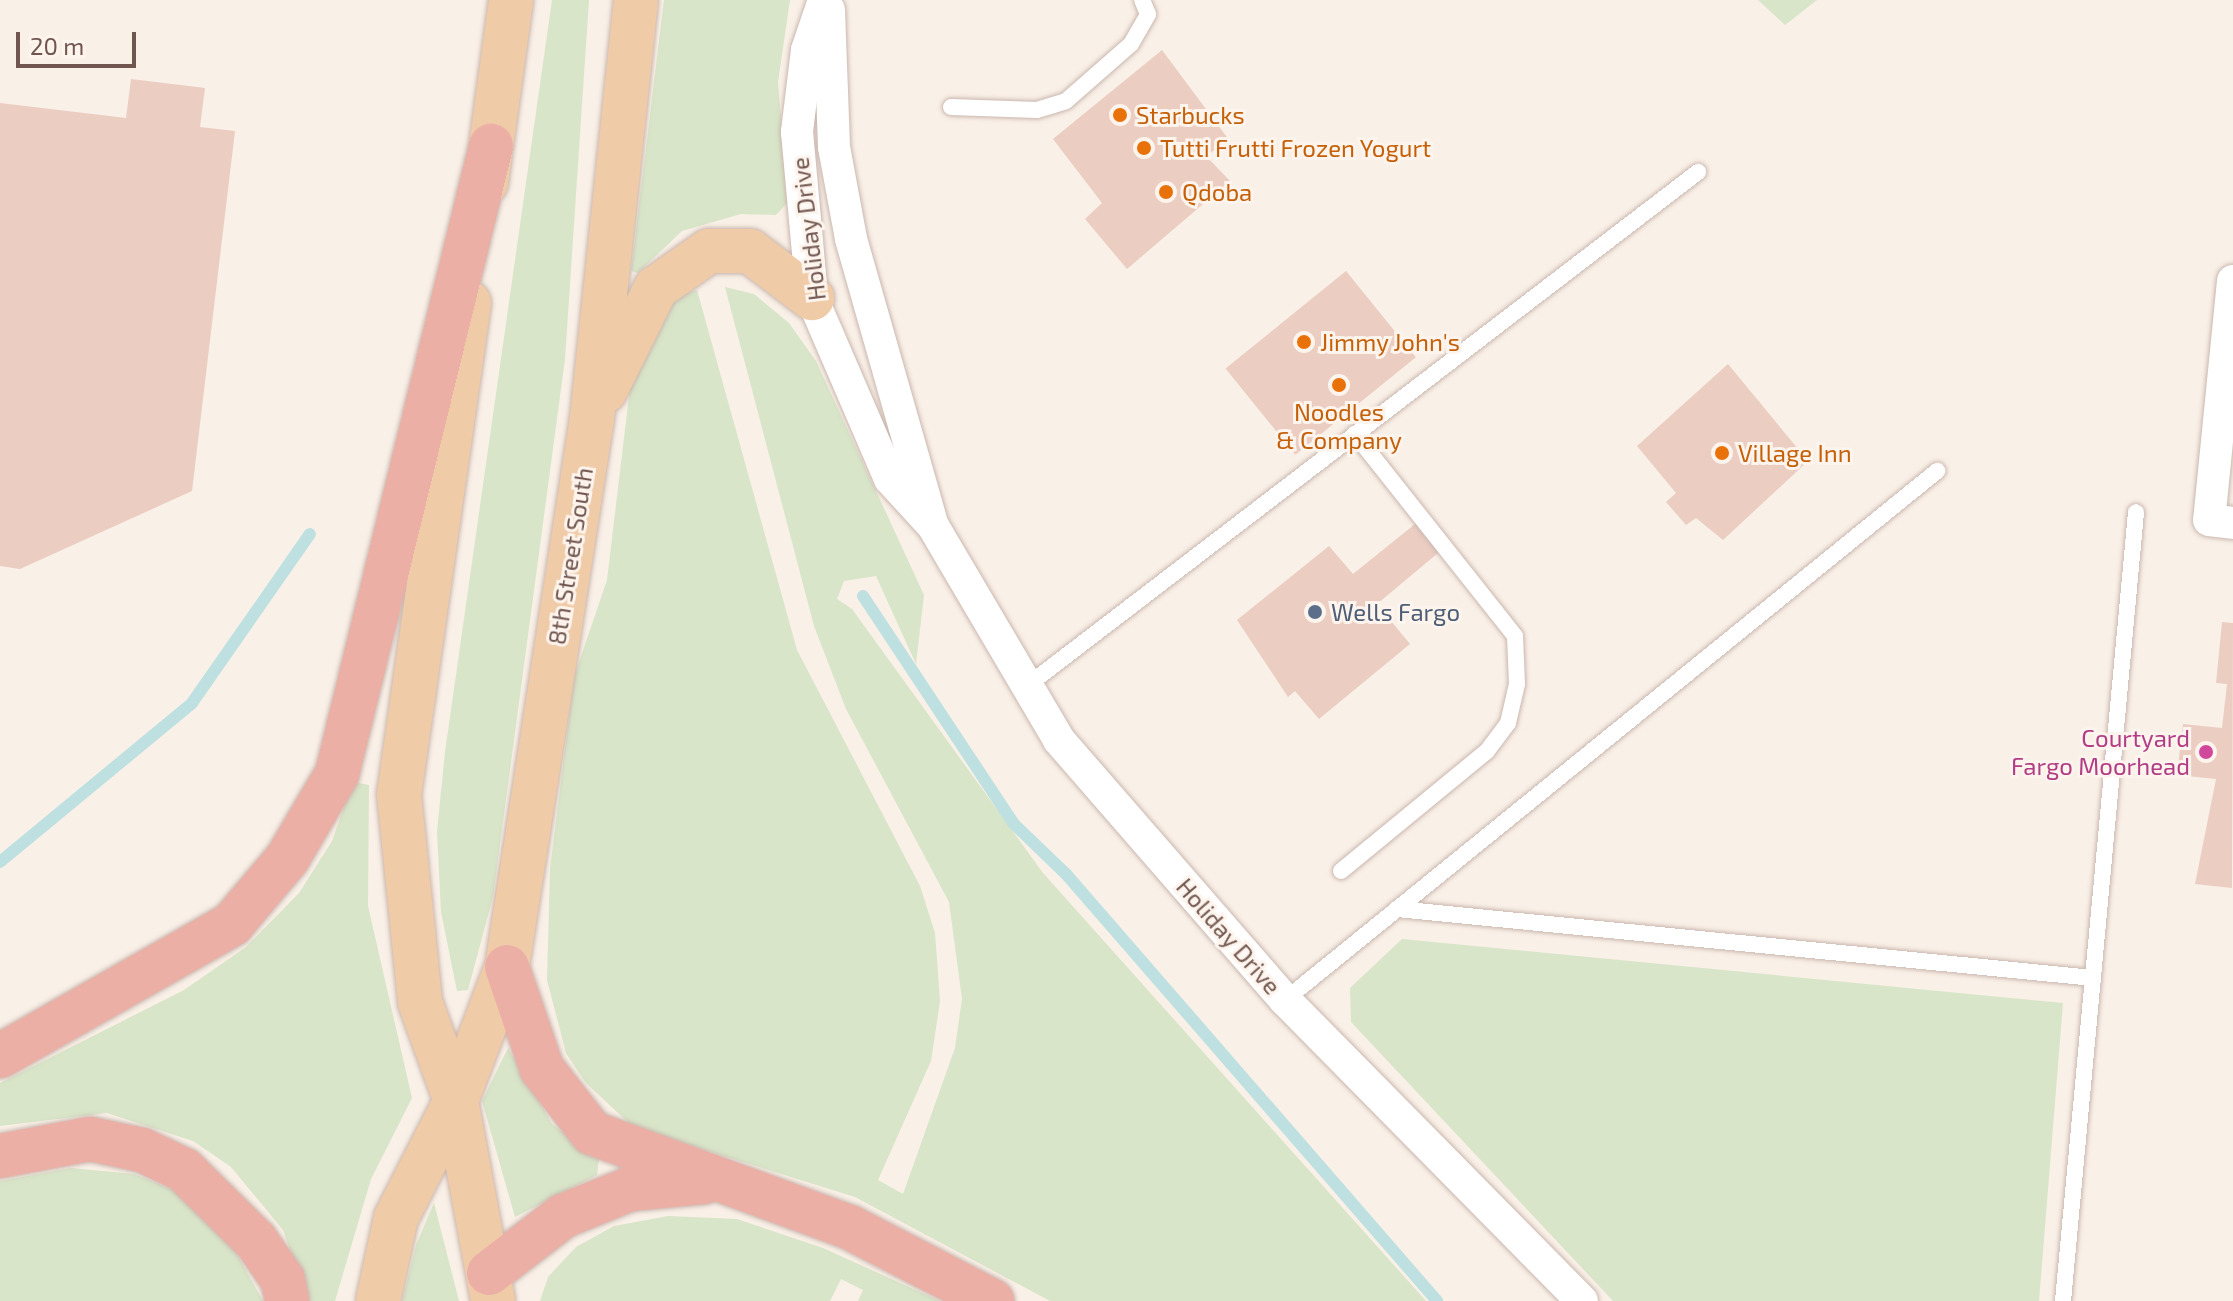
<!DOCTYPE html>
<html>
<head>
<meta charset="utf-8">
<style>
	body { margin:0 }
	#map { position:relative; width:2233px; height:1301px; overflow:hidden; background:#f9f0e7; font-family:"Exo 2",sans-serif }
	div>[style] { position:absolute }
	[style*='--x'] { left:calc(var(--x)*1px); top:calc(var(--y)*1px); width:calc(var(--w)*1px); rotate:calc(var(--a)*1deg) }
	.green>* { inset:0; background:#d8e5c8 }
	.stream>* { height:12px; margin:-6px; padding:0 6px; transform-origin:6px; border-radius:6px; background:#bee0e1 }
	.building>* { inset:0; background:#ebcdc2; transform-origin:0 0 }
	.roads { filter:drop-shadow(0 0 2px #cab7af) drop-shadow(0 0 2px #cab7af) }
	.lane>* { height:16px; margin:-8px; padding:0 8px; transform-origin:8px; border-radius:8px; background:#fff }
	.street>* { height:32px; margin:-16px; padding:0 16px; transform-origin:16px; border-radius:16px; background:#fff }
	.primary>* { height:44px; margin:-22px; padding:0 22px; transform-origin:22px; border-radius:22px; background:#f0cba8 }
	.highway>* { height:44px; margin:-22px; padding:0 22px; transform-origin:22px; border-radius:22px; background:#ecafa6 }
	.dots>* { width:22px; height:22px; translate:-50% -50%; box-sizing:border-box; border:4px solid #fdf4ed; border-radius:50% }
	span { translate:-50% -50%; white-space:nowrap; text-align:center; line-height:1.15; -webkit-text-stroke:6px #fdf4ed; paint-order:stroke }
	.food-label { font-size:24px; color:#c56008 }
	.left { translate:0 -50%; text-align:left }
	.street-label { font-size:24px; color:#70564f }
	.service-label { font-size:24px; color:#4e5e75 }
	.hotel-label { font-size:24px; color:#b23c85 }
	.right { translate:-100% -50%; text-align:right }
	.scale { position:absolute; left:16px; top:32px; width:120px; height:36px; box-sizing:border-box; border:4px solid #70564f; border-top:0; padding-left:10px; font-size:24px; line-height:28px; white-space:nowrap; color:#70564f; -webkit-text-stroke:6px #fdf4ed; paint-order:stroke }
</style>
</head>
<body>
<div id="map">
	<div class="green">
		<div style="clip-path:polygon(552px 0,589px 0,565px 359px,493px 897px,468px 990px,457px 991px,441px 912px,437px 831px,445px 752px)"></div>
		<div style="clip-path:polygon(664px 0,790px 0,778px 82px,788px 202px,776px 215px,741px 214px,682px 231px,638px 273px,631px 271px)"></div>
		<div style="clip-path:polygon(1758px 0,1817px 0,1785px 25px)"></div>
		<div style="clip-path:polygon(725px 287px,754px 294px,789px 323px,816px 361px,924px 595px,916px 664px,876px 576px,844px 581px,837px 599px,852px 609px,1043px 873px,1426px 1301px,1050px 1301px,855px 1197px,634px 1128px,585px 1082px,566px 1053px,547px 980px,550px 869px,574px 677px,607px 580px,630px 388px,657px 324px,679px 296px,697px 290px,797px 650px,920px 886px,935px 933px,940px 1001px,931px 1061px,878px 1180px,903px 1194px,955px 1048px,962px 999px,949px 902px,846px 709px,814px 626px)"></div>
		<div style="clip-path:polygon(353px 782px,369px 785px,368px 906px,412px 1098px,371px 1179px,335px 1301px,308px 1301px,283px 1230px,231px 1167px,193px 1141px,107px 1113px,0 1126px,0 1083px,184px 990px,246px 947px,299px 893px,332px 841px)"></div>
		<div style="clip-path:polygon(1402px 939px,2063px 1003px,2039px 1301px,1613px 1301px,1351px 1022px,1350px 988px)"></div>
		<div style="clip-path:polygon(508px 1048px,552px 1124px,599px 1159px,597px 1175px,515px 1217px,482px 1101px)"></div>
		<div style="clip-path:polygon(71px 1168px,134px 1174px,171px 1189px,228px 1238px,263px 1301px,0 1301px,0 1181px)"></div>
		<div style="clip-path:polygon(434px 1203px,459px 1301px,402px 1301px,416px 1245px)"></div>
		<div style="clip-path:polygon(668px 1216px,737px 1219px,823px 1248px,940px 1301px,858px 1301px,863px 1290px,841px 1279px,830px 1301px,540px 1301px,548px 1277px,576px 1247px,614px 1226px)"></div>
	</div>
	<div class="stream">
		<div style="--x:863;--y:596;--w:272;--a:56.5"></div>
		<div style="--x:1013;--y:823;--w:74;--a:43.9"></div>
		<div style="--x:1066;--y:874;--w:566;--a:49.01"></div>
		<div style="--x:0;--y:862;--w:249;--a:-39.6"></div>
		<div style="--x:192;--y:703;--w:206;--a:-55.1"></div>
	</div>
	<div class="building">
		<div style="clip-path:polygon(1162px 50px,1229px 140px,1206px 156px,1230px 181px,1127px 269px,1085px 219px,1102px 203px,1053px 139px)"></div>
		<div style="clip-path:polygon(131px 79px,205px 88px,200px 127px,235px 131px,192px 491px,20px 569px,0 566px,0 103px,126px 118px)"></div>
		<div style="left:1346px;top:271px;width:111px;height:155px;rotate:51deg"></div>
		<div style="clip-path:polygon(1728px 364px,1808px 461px,1723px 540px,1696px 518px,1686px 525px,1666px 502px,1676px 493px,1637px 446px)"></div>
		<div style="clip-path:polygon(1420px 520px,1444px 548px,1377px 604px,1410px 644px,1319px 719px,1295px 691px,1288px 697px,1237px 620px,1329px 546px,1353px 574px)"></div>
		<div style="clip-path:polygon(2222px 622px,2233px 623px,2232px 888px,2195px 884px,2216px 779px,2177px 775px,2183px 724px,2222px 728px,2227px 684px,2216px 683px)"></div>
	</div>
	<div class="roads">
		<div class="lane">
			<div style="--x:951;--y:107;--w:86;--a:2"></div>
			<div style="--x:1037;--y:110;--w:30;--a:-17"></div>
			<div style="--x:1066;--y:101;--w:86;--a:-41.2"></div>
			<div style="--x:1131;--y:44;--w:34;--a:-60"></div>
			<div style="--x:1148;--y:14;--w:15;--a:-113"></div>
			<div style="--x:1028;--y:685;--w:844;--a:-37.44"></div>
			<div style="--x:1341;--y:871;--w:189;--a:-39.4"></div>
			<div style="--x:1487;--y:751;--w:35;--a:-53"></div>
			<div style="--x:1508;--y:723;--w:40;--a:-77"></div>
			<div style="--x:1517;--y:684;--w:48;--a:-92.4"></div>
			<div style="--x:1515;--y:636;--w:258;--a:-128.4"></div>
			<div style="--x:1397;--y:909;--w:699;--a:5.66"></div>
			<div style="--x:1285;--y:1000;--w:840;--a:-39.05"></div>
			<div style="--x:2063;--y:1301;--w:792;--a:-84.71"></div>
		</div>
		<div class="street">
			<div style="--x:824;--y:0;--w:53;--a:108.8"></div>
			<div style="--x:807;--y:50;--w:83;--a:97"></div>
			<div style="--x:797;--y:132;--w:167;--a:84.8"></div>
			<div style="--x:812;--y:298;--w:197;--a:66.7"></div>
			<div style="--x:890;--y:479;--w:64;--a:47.5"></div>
			<div style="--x:933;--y:526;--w:248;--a:59.5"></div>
			<div style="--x:1059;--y:740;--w:344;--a:49"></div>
			<div style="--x:1285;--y:1000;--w:423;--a:45.4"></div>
			<div style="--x:829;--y:10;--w:137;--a:87.9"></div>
			<div style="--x:834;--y:147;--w:94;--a:79.5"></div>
			<div style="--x:851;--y:239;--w:291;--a:74.1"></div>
			<div style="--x:2233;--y:281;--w:240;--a:95.7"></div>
			<div style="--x:2209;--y:520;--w:24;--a:7"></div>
		</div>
		<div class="primary">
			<div style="--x:486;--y:183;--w:185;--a:-82.2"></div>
			<div style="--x:469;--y:303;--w:496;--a:98.1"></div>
			<div style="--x:399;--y:794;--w:209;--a:84.2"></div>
			<div style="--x:420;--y:1002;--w:105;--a:70"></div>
			<div style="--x:456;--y:1101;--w:203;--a:79.5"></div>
			<div style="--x:605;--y:391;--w:115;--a:-63.7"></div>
			<div style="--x:656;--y:288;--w:65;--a:-34.9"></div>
			<div style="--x:709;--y:251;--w:41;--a:0"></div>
			<div style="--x:750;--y:251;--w:78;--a:37.2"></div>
			<div style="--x:378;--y:1301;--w:85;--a:-77.8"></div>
			<div style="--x:396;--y:1218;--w:131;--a:-62.9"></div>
			<div style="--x:456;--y:1101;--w:143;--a:-69.2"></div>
			<div style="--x:507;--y:967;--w:556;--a:-81.2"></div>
			<div style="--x:592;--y:418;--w:420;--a:-84"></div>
		</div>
		<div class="highway">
			<div style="--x:507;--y:967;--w:108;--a:71.1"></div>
			<div style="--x:542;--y:1069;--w:81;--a:52"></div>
			<div style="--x:592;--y:1133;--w:276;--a:20.1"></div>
			<div style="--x:851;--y:1228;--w:159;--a:27.4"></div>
			<div style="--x:0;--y:1056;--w:267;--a:-29.6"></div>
			<div style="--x:232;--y:924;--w:85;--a:-49.8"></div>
			<div style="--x:287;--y:859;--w:99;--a:-59.5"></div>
			<div style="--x:337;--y:774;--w:647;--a:-76.22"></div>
			<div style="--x:0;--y:1156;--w:92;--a:-10.7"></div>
			<div style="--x:90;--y:1139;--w:53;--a:11.9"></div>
			<div style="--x:142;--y:1150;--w:47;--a:25.5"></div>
			<div style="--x:184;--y:1170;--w:101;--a:44.6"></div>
			<div style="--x:256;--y:1241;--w:47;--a:55.3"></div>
			<div style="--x:283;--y:1280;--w:21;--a:79"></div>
			<div style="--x:489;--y:1273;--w:93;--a:-37.6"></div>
			<div style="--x:563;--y:1216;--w:72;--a:-21.9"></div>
			<div style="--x:630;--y:1189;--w:74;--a:-5.4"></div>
		</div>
	</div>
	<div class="dots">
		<div style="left:1120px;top:115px;background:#e8710a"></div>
		<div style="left:1144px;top:148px;background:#e8710a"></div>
		<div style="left:1166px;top:192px;background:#e8710a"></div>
		<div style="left:1304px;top:342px;background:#e8710a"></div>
		<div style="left:1339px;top:385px;background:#e8710a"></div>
		<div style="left:1722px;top:453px;background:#e8710a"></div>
		<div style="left:1315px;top:612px;background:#5c6f8a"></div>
		<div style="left:2206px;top:752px;background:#d1479c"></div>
	</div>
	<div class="food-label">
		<span class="left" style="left:1136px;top:115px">Starbucks</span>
		<span class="left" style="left:1160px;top:148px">Tutti Frutti Frozen Yogurt</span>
		<span class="left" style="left:1182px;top:192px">Qdoba</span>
		<span class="left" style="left:1320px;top:342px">Jimmy John's</span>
		<span style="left:1339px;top:426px">Noodles<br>&amp; Company</span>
		<span class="left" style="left:1738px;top:453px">Village Inn</span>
	</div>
	<div class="street-label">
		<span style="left:808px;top:229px;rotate:-97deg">Holiday Drive</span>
		<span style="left:570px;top:556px;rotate:-81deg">8th Street South</span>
		<span style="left:1229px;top:936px;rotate:49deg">Holiday Drive</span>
	</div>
	<div class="service-label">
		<span class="left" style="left:1331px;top:612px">Wells Fargo</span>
	</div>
	<div class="hotel-label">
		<span class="right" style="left:2190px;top:752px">Courtyard<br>Fargo Moorhead</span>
	</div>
	<div class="scale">20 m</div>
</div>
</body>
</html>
